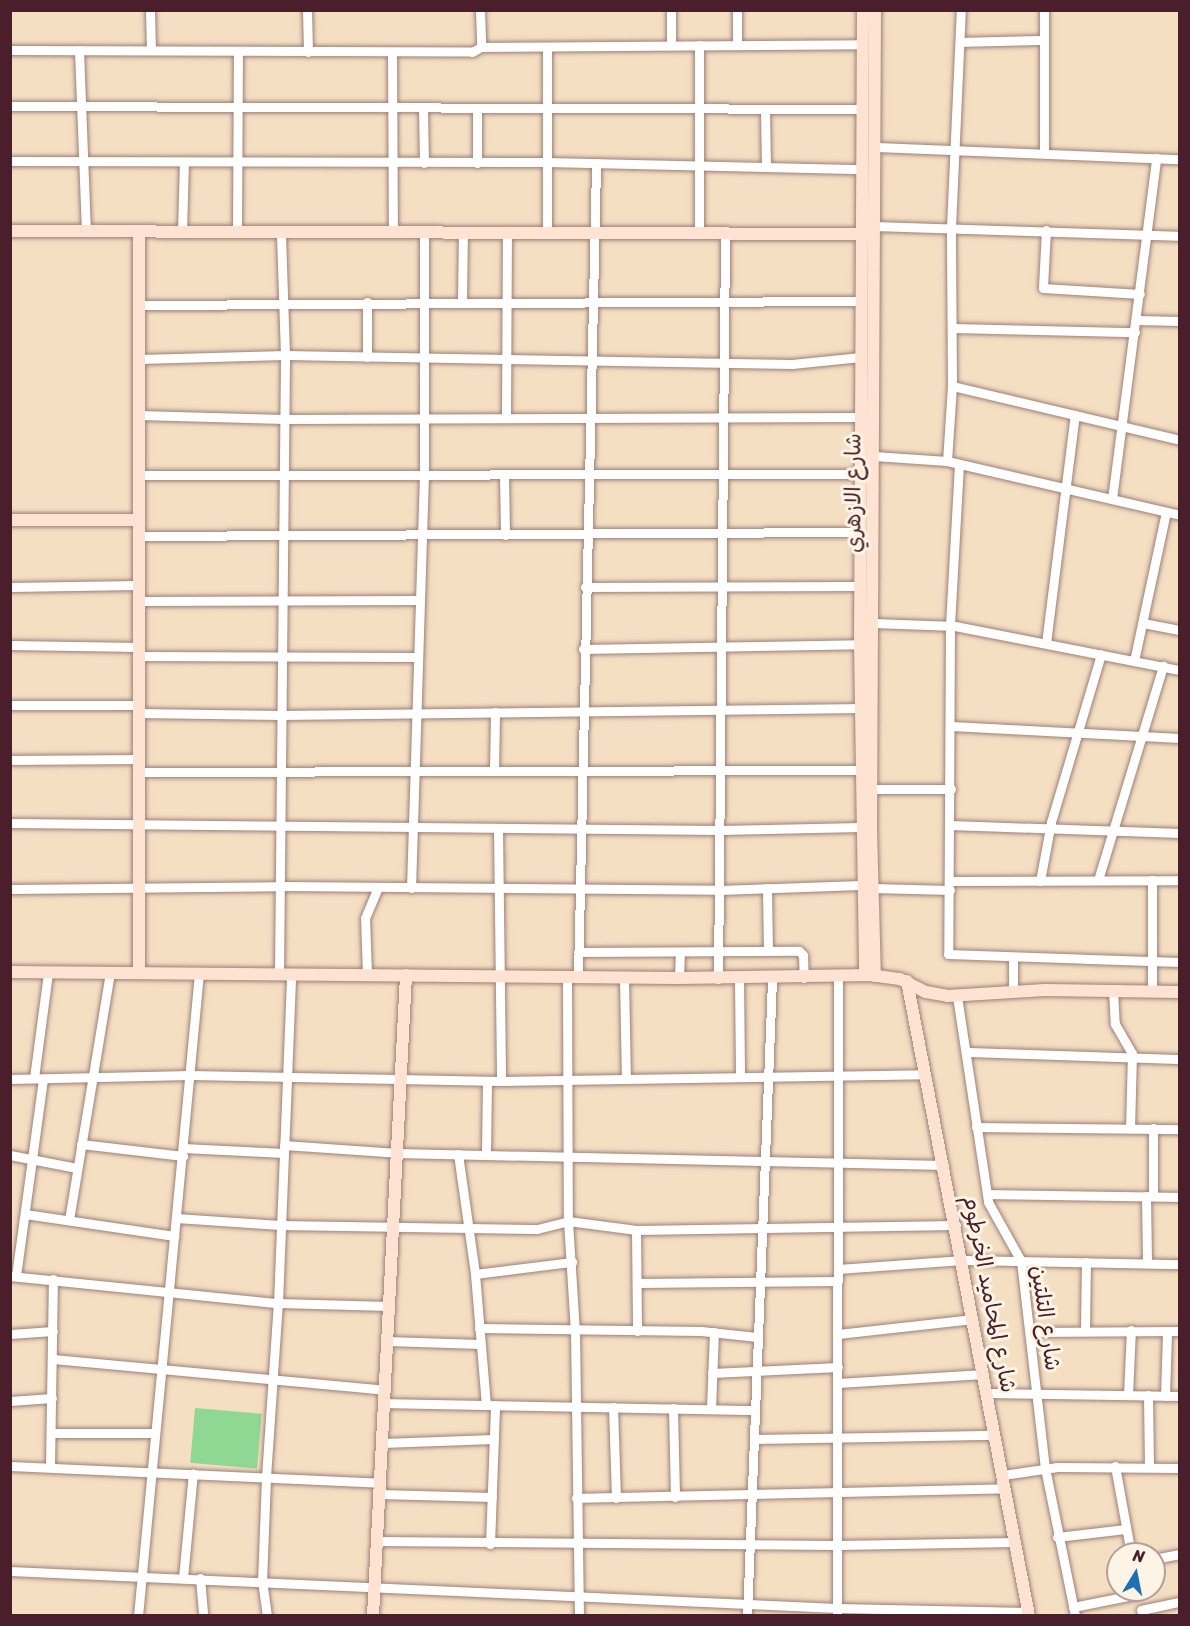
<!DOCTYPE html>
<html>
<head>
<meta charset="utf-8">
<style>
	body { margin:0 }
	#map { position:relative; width:1190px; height:1626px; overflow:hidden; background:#f4dfc3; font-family:Sriracha,"Playpen Sans Arabic",sans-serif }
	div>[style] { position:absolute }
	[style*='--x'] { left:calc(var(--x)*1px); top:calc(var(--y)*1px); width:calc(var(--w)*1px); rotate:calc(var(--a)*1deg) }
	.green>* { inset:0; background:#8fd893; transform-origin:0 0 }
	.roads { filter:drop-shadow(0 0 2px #9f7f77) drop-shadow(0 0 2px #9f7f77) }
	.street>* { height:9px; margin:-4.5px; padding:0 4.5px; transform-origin:4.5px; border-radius:4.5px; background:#fff }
	.secondary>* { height:12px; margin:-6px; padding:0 6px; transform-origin:6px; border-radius:6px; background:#fee3d2 }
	span { translate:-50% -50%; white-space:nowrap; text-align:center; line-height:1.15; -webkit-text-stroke:6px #fcf5e5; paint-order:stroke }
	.street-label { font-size:22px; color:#4a1f2b }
	.frame { position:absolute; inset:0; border:12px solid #4a1f2b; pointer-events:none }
	.north { position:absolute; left:1106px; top:1542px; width:60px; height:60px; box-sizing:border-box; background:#fcf5e5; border:2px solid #b59f9b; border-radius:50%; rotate:10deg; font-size:16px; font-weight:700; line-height:24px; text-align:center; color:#4a1f2b }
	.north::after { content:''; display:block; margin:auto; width:21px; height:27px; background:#1f6fb2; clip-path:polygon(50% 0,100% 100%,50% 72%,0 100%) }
</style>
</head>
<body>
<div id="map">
	<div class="green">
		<div style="left:195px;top:1408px;width:67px;height:55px;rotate:5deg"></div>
	</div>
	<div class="roads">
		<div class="street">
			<div style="--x:150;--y:10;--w:40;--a:88.6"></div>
			<div style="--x:307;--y:10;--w:42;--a:88.6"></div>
			<div style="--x:480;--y:10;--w:37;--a:88"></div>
			<div style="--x:671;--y:10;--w:35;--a:90"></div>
			<div style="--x:737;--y:10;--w:35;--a:90"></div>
			<div style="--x:961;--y:42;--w:83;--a:-1.4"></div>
			<div style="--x:699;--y:45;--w:189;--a:90"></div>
			<div style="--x:10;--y:50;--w:462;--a:0.2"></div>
			<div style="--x:472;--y:52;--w:10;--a:-29"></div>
			<div style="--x:481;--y:47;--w:382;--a:-0.4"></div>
			<div style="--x:79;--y:50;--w:182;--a:87.8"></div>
			<div style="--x:392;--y:52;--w:181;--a:89.7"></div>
			<div style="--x:10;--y:106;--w:853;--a:0.2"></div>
			<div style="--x:423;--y:107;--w:56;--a:89"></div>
			<div style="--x:477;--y:109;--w:54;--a:90"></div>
			<div style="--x:765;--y:110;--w:56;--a:89"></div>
			<div style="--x:875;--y:147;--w:305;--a:2.3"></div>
			<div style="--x:1044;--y:152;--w:142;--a:-90"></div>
			<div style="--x:10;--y:161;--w:536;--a:0.11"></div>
			<div style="--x:546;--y:162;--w:317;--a:1.3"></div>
			<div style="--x:870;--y:226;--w:310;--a:1.8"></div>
			<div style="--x:1046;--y:230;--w:58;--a:93"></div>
			<div style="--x:1043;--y:288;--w:97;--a:3.5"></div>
			<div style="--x:182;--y:232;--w:70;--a:-88.4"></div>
			<div style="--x:237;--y:232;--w:180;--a:-89.7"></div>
			<div style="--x:547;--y:233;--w:186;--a:-90"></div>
			<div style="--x:462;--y:301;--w:68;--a:-89.2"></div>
			<div style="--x:367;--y:302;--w:55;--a:90"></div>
			<div style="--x:139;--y:305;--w:723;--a:-0.32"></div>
			<div style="--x:1137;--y:320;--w:43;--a:1.3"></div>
			<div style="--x:952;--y:328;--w:183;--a:1.3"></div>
			<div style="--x:139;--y:359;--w:146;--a:-1.6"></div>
			<div style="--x:285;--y:355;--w:507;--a:1.02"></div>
			<div style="--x:792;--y:364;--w:69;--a:-5.8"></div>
			<div style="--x:952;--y:386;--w:234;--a:13.3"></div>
			<div style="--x:139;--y:415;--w:145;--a:1.6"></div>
			<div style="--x:284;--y:419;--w:577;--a:-0.2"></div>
			<div style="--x:506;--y:417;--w:184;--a:-89.7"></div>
			<div style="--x:874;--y:456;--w:73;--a:3.9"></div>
			<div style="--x:947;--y:461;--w:239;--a:13"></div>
			<div style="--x:947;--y:461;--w:75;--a:-86.2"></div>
			<div style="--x:952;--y:386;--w:159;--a:-90.4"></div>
			<div style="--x:951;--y:227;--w:217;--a:-87.4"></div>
			<div style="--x:959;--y:464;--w:161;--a:93.2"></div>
			<div style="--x:950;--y:625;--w:329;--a:90.3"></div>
			<div style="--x:948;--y:954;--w:232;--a:2"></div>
			<div style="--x:139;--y:475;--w:721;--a:-0.08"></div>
			<div style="--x:504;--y:475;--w:60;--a:89"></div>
			<div style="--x:1112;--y:499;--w:344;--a:-82.6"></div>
			<div style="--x:139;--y:536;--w:721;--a:-0.32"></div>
			<div style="--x:10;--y:587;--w:128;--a:-0.9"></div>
			<div style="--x:585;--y:587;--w:275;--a:-0.2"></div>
			<div style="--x:139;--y:601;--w:281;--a:-0.2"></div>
			<div style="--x:873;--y:623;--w:82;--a:2.1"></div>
			<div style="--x:955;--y:626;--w:229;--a:11.1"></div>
			<div style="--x:1143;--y:623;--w:38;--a:11"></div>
			<div style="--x:1046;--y:643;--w:230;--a:-82.8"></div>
			<div style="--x:10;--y:645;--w:129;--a:0.9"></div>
			<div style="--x:583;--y:649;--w:277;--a:-1"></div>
			<div style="--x:139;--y:656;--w:279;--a:0.2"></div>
			<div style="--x:1134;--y:661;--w:152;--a:-77.9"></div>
			<div style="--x:10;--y:705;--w:129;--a:0"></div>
			<div style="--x:139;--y:713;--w:141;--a:0.8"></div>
			<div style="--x:280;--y:715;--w:585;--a:-0.69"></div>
			<div style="--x:951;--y:726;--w:229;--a:3"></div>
			<div style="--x:10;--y:760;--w:129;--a:-0.4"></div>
			<div style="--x:494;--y:771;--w:59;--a:-89"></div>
			<div style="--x:139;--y:772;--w:721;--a:-0.16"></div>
			<div style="--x:872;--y:789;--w:79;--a:0"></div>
			<div style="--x:10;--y:823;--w:710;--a:0.56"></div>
			<div style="--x:720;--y:830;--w:141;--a:-1.2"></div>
			<div style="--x:950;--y:825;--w:230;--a:2"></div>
			<div style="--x:498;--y:828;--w:253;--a:89.3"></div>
			<div style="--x:1098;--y:880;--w:224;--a:-73.1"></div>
			<div style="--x:1152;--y:880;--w:112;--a:90"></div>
			<div style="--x:950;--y:881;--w:230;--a:-0.2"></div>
			<div style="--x:1040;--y:881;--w:60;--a:-79.4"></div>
			<div style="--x:1051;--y:822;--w:175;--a:-73.4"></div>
			<div style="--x:411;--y:888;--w:416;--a:-88.2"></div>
			<div style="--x:424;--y:472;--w:239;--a:-90"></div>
			<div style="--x:767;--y:888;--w:63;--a:89.1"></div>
			<div style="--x:872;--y:888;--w:78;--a:1.5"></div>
			<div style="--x:10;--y:889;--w:271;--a:-0.6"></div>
			<div style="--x:281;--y:886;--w:438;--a:0.5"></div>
			<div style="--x:719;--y:890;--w:142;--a:-2"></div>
			<div style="--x:578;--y:952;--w:221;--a:-0.3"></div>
			<div style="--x:799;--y:951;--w:6;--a:45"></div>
			<div style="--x:803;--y:955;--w:23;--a:88"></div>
			<div style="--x:1013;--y:958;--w:33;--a:90"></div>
			<div style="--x:279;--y:973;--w:618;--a:-89.44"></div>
			<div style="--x:285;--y:355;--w:123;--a:-91.9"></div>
			<div style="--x:367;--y:974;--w:56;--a:-92"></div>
			<div style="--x:365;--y:918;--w:33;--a:-67"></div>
			<div style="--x:567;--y:977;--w:244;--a:89.8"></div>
			<div style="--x:568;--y:1221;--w:110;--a:86.4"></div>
			<div style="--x:575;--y:1331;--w:285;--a:89.2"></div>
			<div style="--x:578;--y:978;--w:815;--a:-88.73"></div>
			<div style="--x:624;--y:978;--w:100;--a:88.9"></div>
			<div style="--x:679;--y:978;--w:26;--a:-88"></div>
			<div style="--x:739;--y:978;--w:99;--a:89.4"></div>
			<div style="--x:718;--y:979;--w:745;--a:-89.46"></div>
			<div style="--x:1113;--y:990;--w:34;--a:87"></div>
			<div style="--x:1115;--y:1024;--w:34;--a:60"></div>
			<div style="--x:1132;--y:1053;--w:75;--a:91.5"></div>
			<div style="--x:957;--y:996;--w:208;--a:81.4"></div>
			<div style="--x:988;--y:1202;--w:68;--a:60.8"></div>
			<div style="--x:1021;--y:1261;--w:208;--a:83.4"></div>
			<div style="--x:1045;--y:1468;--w:151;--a:78.5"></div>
			<div style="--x:966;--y:1052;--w:214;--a:1.9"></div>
			<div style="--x:34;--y:1078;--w:106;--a:-82.4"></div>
			<div style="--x:10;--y:1079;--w:180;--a:-1.3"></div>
			<div style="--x:190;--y:1075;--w:311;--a:1.1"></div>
			<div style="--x:501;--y:1081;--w:425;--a:-0.9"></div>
			<div style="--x:976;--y:1127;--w:204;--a:0.6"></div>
			<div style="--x:1153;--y:1128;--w:68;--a:90"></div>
			<div style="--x:81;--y:1144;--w:103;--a:6.7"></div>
			<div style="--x:284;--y:1145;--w:113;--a:4"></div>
			<div style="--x:397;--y:1153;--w:547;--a:1.26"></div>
			<div style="--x:183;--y:1148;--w:101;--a:2.8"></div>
			<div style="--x:486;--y:1153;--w:72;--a:-89.2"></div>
			<div style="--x:458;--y:1154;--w:121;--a:81.9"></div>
			<div style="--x:475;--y:1274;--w:131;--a:85.2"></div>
			<div style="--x:10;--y:1155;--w:68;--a:11"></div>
			<div style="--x:987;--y:1194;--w:193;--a:0.9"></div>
			<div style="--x:1146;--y:1196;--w:67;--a:89.1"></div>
			<div style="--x:25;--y:1214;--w:151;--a:8.4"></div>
			<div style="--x:176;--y:1218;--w:104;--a:3.9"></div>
			<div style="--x:280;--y:1225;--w:257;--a:0.9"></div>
			<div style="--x:537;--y:1229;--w:32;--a:-14"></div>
			<div style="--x:568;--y:1221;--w:69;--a:7.5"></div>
			<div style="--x:636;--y:1230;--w:320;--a:-0.9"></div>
			<div style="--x:69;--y:1220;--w:250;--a:-80.6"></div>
			<div style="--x:636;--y:1230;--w:101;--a:89.4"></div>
			<div style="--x:838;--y:1269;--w:125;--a:-4.1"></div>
			<div style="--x:963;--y:1260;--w:217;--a:1.1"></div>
			<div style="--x:475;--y:1274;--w:98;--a:-7.1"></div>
			<div style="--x:10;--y:1276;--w:269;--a:5.8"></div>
			<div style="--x:278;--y:1303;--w:111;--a:1.5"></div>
			<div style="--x:16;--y:1276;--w:199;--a:-82.2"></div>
			<div style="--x:637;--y:1283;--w:201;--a:-0.6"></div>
			<div style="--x:479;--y:1328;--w:222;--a:0.8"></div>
			<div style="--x:701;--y:1331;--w:56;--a:6.1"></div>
			<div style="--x:1085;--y:1330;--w:68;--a:-89.2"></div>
			<div style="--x:1031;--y:1332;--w:149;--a:-0.4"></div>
			<div style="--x:10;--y:1334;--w:43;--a:-4"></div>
			<div style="--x:838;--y:1334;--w:136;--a:-6.3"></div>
			<div style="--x:387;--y:1341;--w:93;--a:1.8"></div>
			<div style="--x:53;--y:1359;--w:333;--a:5.3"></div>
			<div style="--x:712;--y:1373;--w:126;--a:-2.7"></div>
			<div style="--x:838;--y:1383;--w:146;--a:-3.5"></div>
			<div style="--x:987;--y:1393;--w:193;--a:0.9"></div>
			<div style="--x:1128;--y:1395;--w:65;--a:-87.4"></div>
			<div style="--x:1148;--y:1395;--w:72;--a:89.2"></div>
			<div style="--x:1165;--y:1396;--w:65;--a:-88.2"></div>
			<div style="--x:10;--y:1401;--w:42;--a:-4.1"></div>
			<div style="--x:384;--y:1403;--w:371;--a:1.1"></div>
			<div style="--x:613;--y:1407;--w:91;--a:88.1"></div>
			<div style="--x:673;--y:1408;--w:89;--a:88.7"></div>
			<div style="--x:711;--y:1409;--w:77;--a:-87.8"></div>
			<div style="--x:52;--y:1433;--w:103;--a:0"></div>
			<div style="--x:754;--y:1439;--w:241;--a:-1"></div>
			<div style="--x:382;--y:1443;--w:112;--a:-2"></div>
			<div style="--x:10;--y:1466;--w:370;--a:2.6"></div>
			<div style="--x:50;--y:1466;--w:187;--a:-89.1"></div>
			<div style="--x:1115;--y:1466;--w:89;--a:79.7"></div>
			<div style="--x:1003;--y:1475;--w:55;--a:-8.4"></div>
			<div style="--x:1057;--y:1467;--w:123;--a:0.5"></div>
			<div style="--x:379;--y:1494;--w:113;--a:1.5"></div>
			<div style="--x:576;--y:1498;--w:428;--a:-1.3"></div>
			<div style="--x:1057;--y:1537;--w:69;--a:-6.6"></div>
			<div style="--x:377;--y:1541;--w:460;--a:0.5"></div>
			<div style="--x:837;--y:1545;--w:179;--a:-1"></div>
			<div style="--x:490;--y:1544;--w:139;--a:-87.9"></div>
			<div style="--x:1154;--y:1559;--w:26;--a:-11"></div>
			<div style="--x:10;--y:1571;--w:828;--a:2.56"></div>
			<div style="--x:837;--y:1608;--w:191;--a:1.2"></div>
			<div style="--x:183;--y:1578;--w:105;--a:-84.6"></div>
			<div style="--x:200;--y:1578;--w:38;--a:85"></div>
			<div style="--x:1073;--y:1607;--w:66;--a:-11.3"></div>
			<div style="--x:1141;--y:1610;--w:40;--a:-12"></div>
			<div style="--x:138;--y:1616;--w:646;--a:-84.58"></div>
			<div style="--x:267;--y:1616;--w:34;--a:-98"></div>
			<div style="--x:262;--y:1582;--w:105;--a:-87.8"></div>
			<div style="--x:266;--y:1477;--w:174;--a:-86.1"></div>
			<div style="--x:278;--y:1303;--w:330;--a:-87.7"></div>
			<div style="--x:747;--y:1616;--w:637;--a:-87.75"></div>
			<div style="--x:837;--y:1616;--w:639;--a:-89.91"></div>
		</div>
		<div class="secondary">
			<div style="--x:863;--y:10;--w:634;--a:90.27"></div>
			<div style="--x:860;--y:644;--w:331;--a:89.1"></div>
			<div style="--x:875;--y:10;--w:818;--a:90.28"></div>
			<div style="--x:871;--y:828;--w:148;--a:88.5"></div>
			<div style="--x:10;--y:231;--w:860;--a:0.2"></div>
			<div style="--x:139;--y:232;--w:741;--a:90"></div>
			<div style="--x:10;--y:520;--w:129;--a:0"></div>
			<div style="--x:10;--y:972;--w:669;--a:0.51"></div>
			<div style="--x:679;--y:978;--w:191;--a:-0.9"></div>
			<div style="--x:870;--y:975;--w:30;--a:8"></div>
			<div style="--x:900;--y:979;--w:29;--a:27"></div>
			<div style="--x:926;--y:992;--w:22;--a:10"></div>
			<div style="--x:948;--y:996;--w:97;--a:-3.5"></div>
			<div style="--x:1045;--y:990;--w:135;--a:0.8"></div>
			<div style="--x:907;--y:981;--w:647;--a:79.12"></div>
			<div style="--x:373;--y:1616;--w:642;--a:-87.05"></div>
		</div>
	</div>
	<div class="street-label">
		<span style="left:853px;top:493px;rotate:-90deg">شارع الازهري</span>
		<span style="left:990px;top:1294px;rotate:79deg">شارع المحاميد الخرطوم</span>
		<span style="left:1046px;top:1318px;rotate:82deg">شارع التلتين</span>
	</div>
	<div class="frame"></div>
	<div class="north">N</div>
</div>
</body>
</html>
